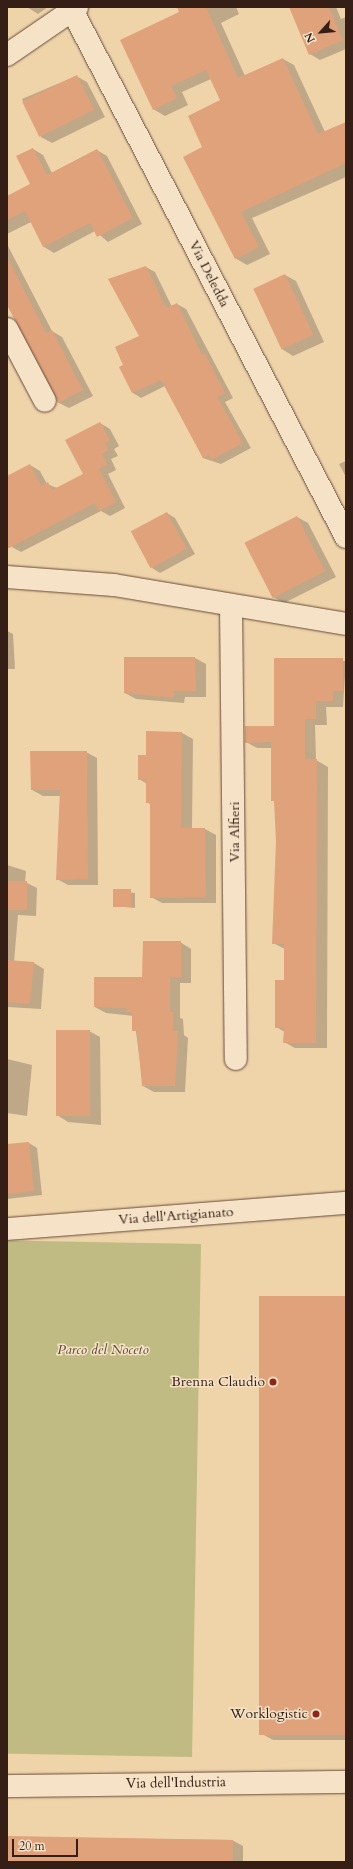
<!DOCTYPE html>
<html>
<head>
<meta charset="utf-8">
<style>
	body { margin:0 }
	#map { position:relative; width:353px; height:1869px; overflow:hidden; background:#efd3a9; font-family:Cardo,serif }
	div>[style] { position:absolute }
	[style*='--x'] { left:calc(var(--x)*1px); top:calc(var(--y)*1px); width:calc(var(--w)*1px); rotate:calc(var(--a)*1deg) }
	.green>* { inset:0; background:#c0ba83; transform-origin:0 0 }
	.shadow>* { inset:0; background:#0003 }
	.building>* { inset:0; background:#e0a27b; transform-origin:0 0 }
	.roads { filter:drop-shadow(0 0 1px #644b3a) drop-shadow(0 0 1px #644b3a) }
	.minor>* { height:22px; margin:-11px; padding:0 11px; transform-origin:11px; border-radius:11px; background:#f5e2c7 }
	.dots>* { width:11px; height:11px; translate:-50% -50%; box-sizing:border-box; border:2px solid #f5e2c7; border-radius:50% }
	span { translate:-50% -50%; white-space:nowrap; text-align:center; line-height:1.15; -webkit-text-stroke:3px #f5e2c7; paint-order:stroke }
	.street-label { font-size:14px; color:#351e15 }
	.park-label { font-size:14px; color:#584530; font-style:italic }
	.poi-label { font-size:14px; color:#351e15 }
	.right { translate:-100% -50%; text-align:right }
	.frame { position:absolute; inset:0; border:8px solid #351e15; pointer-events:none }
	.north { position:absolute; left:301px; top:12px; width:40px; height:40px; -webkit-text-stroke:3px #f5e2c7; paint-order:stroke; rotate:243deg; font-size:11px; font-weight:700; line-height:16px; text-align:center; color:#351e15 }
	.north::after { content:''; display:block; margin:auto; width:14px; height:18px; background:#351e15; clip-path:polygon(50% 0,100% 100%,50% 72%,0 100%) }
	.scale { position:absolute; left:12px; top:1839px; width:66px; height:18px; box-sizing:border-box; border:2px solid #351e15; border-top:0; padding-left:5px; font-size:12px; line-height:14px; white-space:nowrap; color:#351e15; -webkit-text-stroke:3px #f5e2c7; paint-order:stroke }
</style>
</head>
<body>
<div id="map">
	<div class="green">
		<div style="left:201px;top:1244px;width:513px;height:195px;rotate:91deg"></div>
	</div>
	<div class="shadow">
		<div style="clip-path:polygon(27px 7px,48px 7px,38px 14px)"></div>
		<div style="clip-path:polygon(178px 7px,236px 7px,239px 14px,221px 23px,245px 76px,283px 59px,294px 65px,325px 132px,346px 123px,346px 177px,252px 218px,270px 254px,247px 265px,235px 258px,204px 147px,221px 101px,211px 79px,182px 92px,188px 105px,165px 116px,153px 109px,181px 12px)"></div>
		<div style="clip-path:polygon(290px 7px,336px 7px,341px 19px,346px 17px,346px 49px,320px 60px,310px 54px)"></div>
		<div style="clip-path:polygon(76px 76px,87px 82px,105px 117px,52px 143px,41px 137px,22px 99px)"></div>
		<div style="clip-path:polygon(33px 149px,43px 155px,52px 173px,97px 150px,107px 156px,142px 224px,108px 242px,95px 231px,54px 253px,44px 247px,31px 222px,7px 234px,7px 197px,31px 184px)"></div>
		<div style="clip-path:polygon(7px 244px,52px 331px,62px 337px,93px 396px,69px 408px,59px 403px,7px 305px)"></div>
		<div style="clip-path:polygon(146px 267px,155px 272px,172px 307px,177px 304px,186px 309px,233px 398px,225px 402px,251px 448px,221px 464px,203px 458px,165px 386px,141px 398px,133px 393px,124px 365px,141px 336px,109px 280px)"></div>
		<div style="clip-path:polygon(285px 275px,296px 281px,324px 342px,293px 356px,282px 349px)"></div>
		<div style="clip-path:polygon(100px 423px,110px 429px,119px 446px,114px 449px,118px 456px,111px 459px,116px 470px,108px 474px,125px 508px,110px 516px,101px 511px,21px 552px,12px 547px,7px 538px,7px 477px,30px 465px,40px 471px,47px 484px,57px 488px,85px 474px)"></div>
		<div style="clip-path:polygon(346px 461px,346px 477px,339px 464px)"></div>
		<div style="clip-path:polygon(167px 513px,175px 518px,195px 554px,160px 573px,152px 568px)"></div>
		<div style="clip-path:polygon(297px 517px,308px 523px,336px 577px,284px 603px,273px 597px)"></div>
		<div style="clip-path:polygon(7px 631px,13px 634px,15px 669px,7px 669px)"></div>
		<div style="clip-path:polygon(125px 658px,195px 658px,206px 664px,206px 697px,185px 697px,184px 703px,136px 699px,125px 693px)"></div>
		<div style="clip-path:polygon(275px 659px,346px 661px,343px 707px,326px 707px,327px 725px,315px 725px,316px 760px,328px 767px,327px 1048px,295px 1048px,284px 1042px,285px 1032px,276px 1027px,285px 981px,285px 949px,273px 943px,277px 841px,272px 748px,257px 748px,246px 742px,275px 727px)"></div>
		<div style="clip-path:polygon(147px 732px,182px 733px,193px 739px,192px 829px,205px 829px,216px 835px,216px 903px,162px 903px,151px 897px,151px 805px,147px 802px,147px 784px,139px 779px,147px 756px)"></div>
		<div style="clip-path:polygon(86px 752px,97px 758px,98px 885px,68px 885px,57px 879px,62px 796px,43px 796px,32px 790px)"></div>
		<div style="clip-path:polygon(7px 865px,26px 871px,25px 882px,37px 888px,36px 916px,18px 915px,14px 962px,34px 963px,44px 969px,41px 1009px,7px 1007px)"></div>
		<div style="clip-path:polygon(114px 890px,135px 893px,135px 908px,114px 906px)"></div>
		<div style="clip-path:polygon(180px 942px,191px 949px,191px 983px,180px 983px,180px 1018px,183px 1019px,184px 1035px,188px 1038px,185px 1092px,154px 1092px,143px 1086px,134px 1016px,106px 1013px,95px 1007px,143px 978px)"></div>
		<div style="clip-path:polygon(89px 1031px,100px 1037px,101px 1125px,68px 1122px,57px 1115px)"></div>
		<div style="clip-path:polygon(7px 1059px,32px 1065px,27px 1116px,7px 1113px)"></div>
		<div style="clip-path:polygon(29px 1143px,37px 1148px,42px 1195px,7px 1199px,7px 1145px)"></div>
		<div style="clip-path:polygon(346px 1297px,346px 1740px,273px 1740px,262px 1734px)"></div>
		<div style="clip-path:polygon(7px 1837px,232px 1840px,243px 1846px,243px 1862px,7px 1862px)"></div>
	</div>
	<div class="building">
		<div style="clip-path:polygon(177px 7px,206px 7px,238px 78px,283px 58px,318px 134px,346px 122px,346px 163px,241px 212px,259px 247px,235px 259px,183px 157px,202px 147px,188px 116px,220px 100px,206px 70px,171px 86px,177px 98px,153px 110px,120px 40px,179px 12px)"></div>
		<div style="clip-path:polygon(289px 7px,329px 7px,343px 40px,309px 55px)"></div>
		<div style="left:77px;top:75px;width:39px;height:61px;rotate:64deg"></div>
		<div style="clip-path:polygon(33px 148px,47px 175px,97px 149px,133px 218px,97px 237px,90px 223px,43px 247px,25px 211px,7px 220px,7px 196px,30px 184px,16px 156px)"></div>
		<div style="clip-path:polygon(7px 257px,46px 333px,52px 330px,83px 390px,58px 403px,7px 304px)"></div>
		<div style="clip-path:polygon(146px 266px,166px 308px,177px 303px,202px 355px,205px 354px,225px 393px,217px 397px,243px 443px,211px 460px,209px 455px,203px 458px,161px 380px,132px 393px,119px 367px,123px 365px,115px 347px,139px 336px,108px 279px)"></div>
		<div style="left:285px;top:274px;width:67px;height:35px;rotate:65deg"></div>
		<div style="clip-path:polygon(100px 422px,110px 441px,105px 443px,108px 450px,102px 454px,107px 464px,99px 469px,116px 502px,99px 511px,95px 503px,7px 549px,7px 476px,30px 464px,41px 486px,48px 482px,52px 490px,83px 474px,65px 440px)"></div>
		<div style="left:167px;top:512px;width:42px;height:41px;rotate:62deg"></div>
		<div style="left:297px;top:516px;width:62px;height:59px;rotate:63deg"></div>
		<div style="clip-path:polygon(124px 657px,195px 657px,196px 691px,174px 691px,174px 698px,124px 693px)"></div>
		<div style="clip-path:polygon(274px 658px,343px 658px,343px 691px,333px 691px,333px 701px,316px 701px,316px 719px,305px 719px,305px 759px,317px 759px,316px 1043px,283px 1043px,284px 1028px,275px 1028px,275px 980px,284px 980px,284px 944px,272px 944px,276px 841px,274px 801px,271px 801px,271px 742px,245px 743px,245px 726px,274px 726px)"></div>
		<div style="clip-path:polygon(146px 731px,182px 732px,181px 828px,205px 828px,206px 897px,150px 898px,150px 803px,146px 803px,146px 780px,138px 780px,138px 755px,146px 755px)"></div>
		<div style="clip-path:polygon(30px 751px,87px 751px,88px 879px,56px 880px,60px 790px,31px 790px)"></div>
		<div style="left:7px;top:881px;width:20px;height:29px"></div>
		<div style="left:113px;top:889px;width:18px;height:18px"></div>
		<div style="clip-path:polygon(143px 941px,181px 941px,181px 977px,170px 977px,170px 1012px,173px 1012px,173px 1031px,178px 1031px,175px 1086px,142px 1086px,137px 1031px,132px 1031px,132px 1012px,126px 1012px,126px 1008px,94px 1007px,94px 977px,142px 977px)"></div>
		<div style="clip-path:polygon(7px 960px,34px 962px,30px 1004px,7px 1002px)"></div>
		<div style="left:56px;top:1030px;width:34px;height:86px"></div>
		<div style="clip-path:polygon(29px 1142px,34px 1191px,7px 1194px,7px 1144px)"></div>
		<div style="left:259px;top:1296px;width:87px;height:439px"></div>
		<div style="left:7px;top:1836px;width:226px;height:26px;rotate:1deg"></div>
	</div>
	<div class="roads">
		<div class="minor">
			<div style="--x:72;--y:10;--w:594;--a:62.53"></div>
			<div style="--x:7;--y:55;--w:85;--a:-34.4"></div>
			<div style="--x:7;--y:329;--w:81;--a:62.2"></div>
			<div style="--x:7;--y:577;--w:107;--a:4.3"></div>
			<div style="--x:114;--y:585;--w:235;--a:9.5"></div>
			<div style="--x:231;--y:605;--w:454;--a:89.4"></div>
			<div style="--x:7;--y:1229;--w:340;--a:-4.4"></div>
			<div style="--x:7;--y:1786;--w:339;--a:-0.7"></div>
		</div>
	</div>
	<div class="dots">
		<div style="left:273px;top:1382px;background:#8f2418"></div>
		<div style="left:316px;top:1714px;background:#8f2418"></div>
	</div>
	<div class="street-label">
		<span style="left:209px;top:274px;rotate:63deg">Via Deledda</span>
		<span style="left:235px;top:832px;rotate:-90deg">Via Alfieri</span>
		<span style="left:176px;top:1216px;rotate:-4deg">Via dell'Artigianato</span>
		<span style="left:176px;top:1783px;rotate:-1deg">Via dell'Industria</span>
	</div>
	<div class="park-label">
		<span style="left:103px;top:1350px">Parco del Noceto</span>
	</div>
	<div class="poi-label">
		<span class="right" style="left:265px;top:1382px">Brenna Claudio</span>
		<span class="right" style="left:308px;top:1714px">Worklogistic</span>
	</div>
	<div class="frame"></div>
	<div class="north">N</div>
	<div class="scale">20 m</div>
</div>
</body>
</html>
